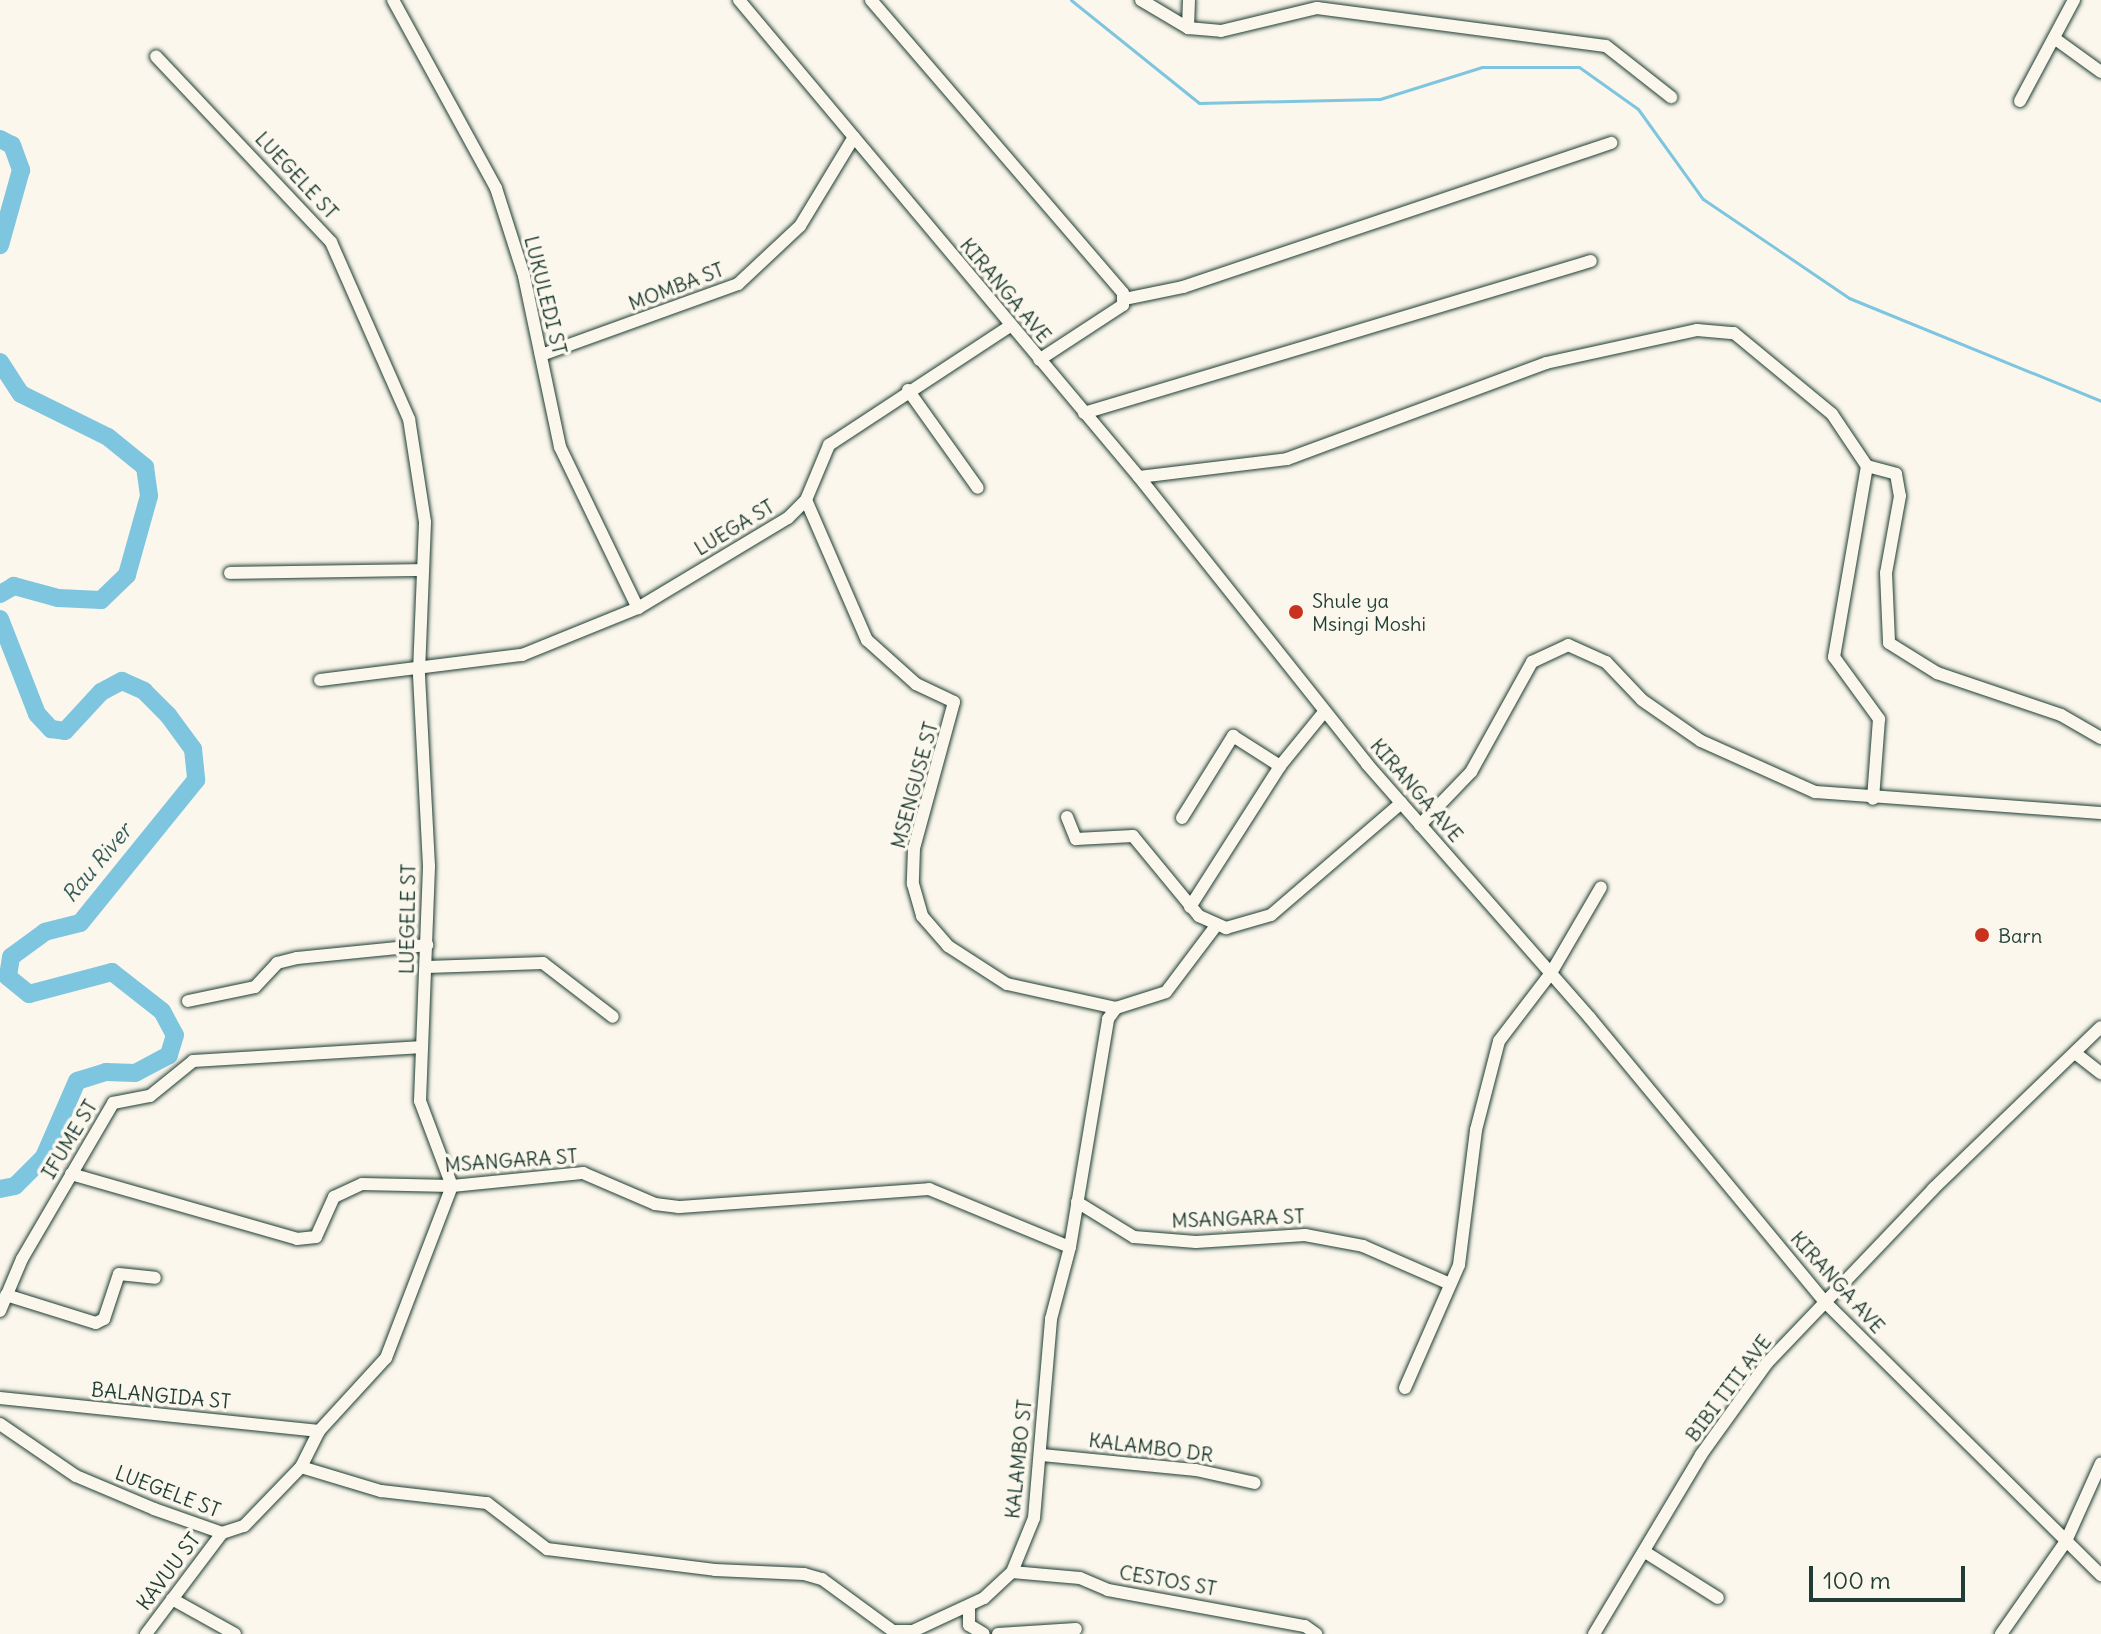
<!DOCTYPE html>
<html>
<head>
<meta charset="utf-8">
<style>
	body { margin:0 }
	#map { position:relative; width:2101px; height:1634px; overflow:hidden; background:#fbf7ec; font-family:Delius,sans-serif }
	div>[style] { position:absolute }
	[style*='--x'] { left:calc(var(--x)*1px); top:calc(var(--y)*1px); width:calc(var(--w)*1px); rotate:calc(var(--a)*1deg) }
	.stream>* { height:3px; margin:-1.5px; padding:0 1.5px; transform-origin:1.5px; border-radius:1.5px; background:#7ec5df }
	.river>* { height:18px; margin:-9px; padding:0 9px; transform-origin:9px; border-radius:9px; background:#7ec5df }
	.roads { filter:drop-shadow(0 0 2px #1f3d34) drop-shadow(0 0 2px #1f3d34) }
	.street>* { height:12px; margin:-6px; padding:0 6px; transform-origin:6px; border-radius:6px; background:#fbf7ec }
	.dots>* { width:22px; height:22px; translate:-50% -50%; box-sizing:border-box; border:4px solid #fbf7ec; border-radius:50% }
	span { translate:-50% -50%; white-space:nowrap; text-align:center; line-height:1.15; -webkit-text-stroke:7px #fbf7ec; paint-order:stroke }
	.street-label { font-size:20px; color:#1f3d34 }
	.poi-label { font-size:20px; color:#1f3d34 }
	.left { translate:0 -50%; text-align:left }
	.water-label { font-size:22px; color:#375f5f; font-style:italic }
	.scale { position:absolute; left:1809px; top:1566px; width:156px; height:36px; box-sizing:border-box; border:4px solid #1f3d34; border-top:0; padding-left:10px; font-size:24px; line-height:28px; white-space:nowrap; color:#1f3d34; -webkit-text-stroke:6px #fbf7ec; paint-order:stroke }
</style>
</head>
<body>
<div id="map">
	<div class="stream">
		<div style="--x:1071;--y:0;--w:164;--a:38.8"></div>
		<div style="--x:1199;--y:103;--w:181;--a:-1.3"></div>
		<div style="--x:1380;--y:99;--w:107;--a:-17.4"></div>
		<div style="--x:1482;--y:67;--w:97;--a:0"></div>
		<div style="--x:1579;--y:67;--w:72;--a:35.4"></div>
		<div style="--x:1638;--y:109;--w:111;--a:54.2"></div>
		<div style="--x:1703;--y:199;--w:176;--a:34.1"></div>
		<div style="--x:1849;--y:298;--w:272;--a:22.2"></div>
	</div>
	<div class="river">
		<div style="--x:0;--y:139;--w:13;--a:27"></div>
		<div style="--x:12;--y:145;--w:27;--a:70"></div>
		<div style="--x:21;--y:170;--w:78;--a:105.6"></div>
		<div style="--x:0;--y:362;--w:38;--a:57"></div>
		<div style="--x:21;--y:394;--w:97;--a:26.3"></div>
		<div style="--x:108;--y:437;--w:48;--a:39"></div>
		<div style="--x:145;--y:467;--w:29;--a:82"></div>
		<div style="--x:149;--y:496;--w:82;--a:105.6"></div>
		<div style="--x:127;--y:575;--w:36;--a:136"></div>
		<div style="--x:101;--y:600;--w:43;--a:-177.3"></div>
		<div style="--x:58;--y:598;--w:46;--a:-164.7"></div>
		<div style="--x:14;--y:586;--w:16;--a:150"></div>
		<div style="--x:0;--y:619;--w:102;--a:68.7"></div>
		<div style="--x:37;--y:714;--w:21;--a:47"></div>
		<div style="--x:51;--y:729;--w:14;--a:8"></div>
		<div style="--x:65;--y:731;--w:53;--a:-47.3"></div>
		<div style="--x:101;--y:692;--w:24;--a:-28"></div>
		<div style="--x:122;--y:681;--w:24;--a:24"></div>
		<div style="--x:144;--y:691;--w:34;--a:45"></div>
		<div style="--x:168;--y:715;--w:42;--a:53.7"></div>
		<div style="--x:193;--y:749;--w:31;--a:84"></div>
		<div style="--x:196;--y:780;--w:184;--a:129"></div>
		<div style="--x:80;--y:923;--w:36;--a:166"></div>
		<div style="--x:45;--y:932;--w:42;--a:143.7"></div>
		<div style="--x:11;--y:957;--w:20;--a:99"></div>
		<div style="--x:8;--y:977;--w:27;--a:39"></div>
		<div style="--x:29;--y:994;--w:86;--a:-14.8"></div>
		<div style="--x:112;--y:972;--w:63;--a:38"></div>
		<div style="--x:162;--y:1011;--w:27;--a:62"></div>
		<div style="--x:175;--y:1035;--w:21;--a:107"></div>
		<div style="--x:169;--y:1055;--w:38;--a:152"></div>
		<div style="--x:135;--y:1073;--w:29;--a:-178"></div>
		<div style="--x:106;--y:1072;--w:30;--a:163"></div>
		<div style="--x:77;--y:1081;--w:83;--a:113.5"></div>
		<div style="--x:44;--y:1157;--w:41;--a:135"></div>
		<div style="--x:15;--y:1186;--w:15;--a:169"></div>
	</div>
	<div class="roads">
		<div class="street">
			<div style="--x:393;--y:0;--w:214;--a:61.3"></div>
			<div style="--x:496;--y:188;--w:92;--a:72.3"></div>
			<div style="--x:524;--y:276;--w:175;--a:78.1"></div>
			<div style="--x:560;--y:447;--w:179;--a:64.2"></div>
			<div style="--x:739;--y:0;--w:623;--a:50.02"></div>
			<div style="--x:1139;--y:477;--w:367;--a:51.5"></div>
			<div style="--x:1367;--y:764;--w:338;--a:48.7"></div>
			<div style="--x:1590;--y:1018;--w:370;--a:50.4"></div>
			<div style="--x:1826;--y:1303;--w:387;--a:44.7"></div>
			<div style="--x:871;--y:0;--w:386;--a:49.3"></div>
			<div style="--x:1123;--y:293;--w:12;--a:90"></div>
			<div style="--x:1123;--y:305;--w:100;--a:146.8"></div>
			<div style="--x:1141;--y:0;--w:55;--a:30.8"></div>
			<div style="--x:1188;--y:28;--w:33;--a:5"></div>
			<div style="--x:1221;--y:31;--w:99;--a:-13.5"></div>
			<div style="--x:1317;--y:8;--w:291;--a:7.5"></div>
			<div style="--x:1606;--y:46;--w:83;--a:38.1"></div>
			<div style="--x:1188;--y:28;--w:28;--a:-88"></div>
			<div style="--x:2054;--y:38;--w:58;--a:35.9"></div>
			<div style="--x:2020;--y:101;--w:115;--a:-61.9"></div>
			<div style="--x:1125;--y:299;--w:59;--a:-11.7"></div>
			<div style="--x:1183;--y:287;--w:452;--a:-18.6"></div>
			<div style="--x:541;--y:355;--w:209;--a:-19.8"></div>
			<div style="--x:738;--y:284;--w:85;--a:-43.1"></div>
			<div style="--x:800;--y:226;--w:104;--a:-58.8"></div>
			<div style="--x:908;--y:390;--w:120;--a:54.5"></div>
			<div style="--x:1084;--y:413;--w:529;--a:-16.69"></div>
			<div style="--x:1867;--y:466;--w:30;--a:15"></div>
			<div style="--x:1896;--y:474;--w:22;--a:80"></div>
			<div style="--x:1900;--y:496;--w:78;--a:100.3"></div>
			<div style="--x:1886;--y:573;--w:70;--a:87.5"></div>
			<div style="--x:1889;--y:643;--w:57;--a:32"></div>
			<div style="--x:1937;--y:673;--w:131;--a:18.7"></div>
			<div style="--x:2061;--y:715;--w:46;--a:29.9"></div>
			<div style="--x:1139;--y:477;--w:149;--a:-6.9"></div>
			<div style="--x:1287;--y:459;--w:276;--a:-20.3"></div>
			<div style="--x:1546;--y:363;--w:155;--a:-12.3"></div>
			<div style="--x:1697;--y:330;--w:37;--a:5"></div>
			<div style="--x:1734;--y:333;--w:127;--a:39.6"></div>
			<div style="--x:1832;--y:414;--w:63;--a:56.1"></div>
			<div style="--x:1867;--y:466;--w:194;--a:99.8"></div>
			<div style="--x:1834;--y:657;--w:77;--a:54"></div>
			<div style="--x:1879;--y:719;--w:80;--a:94.3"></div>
			<div style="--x:806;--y:500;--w:153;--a:66.5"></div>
			<div style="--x:867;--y:640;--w:66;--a:41.9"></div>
			<div style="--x:916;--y:684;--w:42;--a:25.3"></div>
			<div style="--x:954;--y:702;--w:151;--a:105.3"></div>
			<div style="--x:914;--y:848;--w:36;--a:92"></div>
			<div style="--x:913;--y:884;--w:33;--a:74"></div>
			<div style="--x:922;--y:916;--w:40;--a:49"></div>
			<div style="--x:948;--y:946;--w:70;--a:32.8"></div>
			<div style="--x:1007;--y:984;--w:112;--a:12.4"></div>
			<div style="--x:230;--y:573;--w:193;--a:-0.9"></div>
			<div style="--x:320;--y:680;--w:204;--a:-7.1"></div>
			<div style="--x:522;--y:655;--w:125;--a:-22.1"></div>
			<div style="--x:638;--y:608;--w:175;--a:-31"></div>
			<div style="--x:788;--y:518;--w:25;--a:-45"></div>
			<div style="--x:806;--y:500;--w:60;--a:-67.3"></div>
			<div style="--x:829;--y:445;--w:217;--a:-33.3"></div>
			<div style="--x:1067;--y:817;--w:24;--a:68"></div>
			<div style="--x:1076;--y:839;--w:57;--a:-3"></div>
			<div style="--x:1133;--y:836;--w:104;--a:50.5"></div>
			<div style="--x:1199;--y:916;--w:30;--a:24"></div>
			<div style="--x:1226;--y:928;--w:47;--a:-16.1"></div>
			<div style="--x:1271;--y:915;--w:172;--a:-40.7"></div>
			<div style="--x:1182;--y:818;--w:97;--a:-58.1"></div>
			<div style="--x:1233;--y:736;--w:56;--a:32.6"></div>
			<div style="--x:1420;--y:825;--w:74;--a:-46.1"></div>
			<div style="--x:1471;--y:772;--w:126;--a:-61"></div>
			<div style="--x:1532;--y:662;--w:40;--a:-25"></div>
			<div style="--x:1568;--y:645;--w:42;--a:24.1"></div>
			<div style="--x:1606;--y:662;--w:52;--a:46.5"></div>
			<div style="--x:1642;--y:700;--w:72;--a:34.8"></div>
			<div style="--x:1701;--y:741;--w:125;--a:24.1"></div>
			<div style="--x:1815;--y:792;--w:287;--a:4.2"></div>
			<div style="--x:1190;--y:907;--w:167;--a:-57.4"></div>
			<div style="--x:1280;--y:766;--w:70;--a:-50.8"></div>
			<div style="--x:427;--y:967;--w:116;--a:-2"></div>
			<div style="--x:543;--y:963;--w:88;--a:37.6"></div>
			<div style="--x:188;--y:1001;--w:68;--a:-11.8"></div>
			<div style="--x:255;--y:987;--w:33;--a:-47"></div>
			<div style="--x:277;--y:963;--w:21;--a:-14"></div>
			<div style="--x:297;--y:958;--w:131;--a:-5.7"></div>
			<div style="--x:2075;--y:1053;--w:33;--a:38"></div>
			<div style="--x:71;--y:1174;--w:235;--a:16"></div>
			<div style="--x:297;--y:1239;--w:19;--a:-6"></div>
			<div style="--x:316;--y:1237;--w:44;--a:-65.8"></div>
			<div style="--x:334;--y:1197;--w:31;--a:-25"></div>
			<div style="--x:362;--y:1184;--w:90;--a:1.3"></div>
			<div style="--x:452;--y:1186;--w:132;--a:-5.7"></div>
			<div style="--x:583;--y:1173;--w:78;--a:23.3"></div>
			<div style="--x:655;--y:1204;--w:24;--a:7"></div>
			<div style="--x:679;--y:1207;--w:251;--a:-4.1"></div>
			<div style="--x:929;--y:1189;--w:152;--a:22.4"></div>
			<div style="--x:1077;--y:1202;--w:67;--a:31.6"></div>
			<div style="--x:1134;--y:1237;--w:62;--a:4.6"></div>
			<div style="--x:1196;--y:1242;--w:109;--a:-3.7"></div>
			<div style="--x:1305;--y:1235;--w:59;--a:10.7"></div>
			<div style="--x:1363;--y:1246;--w:95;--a:23.6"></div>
			<div style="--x:6;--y:1295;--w:94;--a:17.3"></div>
			<div style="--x:96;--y:1323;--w:9;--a:-27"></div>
			<div style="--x:104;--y:1319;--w:47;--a:-71.6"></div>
			<div style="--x:119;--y:1274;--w:36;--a:6"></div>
			<div style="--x:0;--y:1311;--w:56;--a:-67.1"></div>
			<div style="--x:22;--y:1259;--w:181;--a:-59.7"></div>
			<div style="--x:113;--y:1103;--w:38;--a:-11"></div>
			<div style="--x:150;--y:1096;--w:55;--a:-39.1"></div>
			<div style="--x:193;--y:1061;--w:226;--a:-3.5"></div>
			<div style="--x:1405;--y:1388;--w:134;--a:-66.3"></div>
			<div style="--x:1459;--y:1265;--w:136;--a:-82.8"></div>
			<div style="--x:1476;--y:1130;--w:92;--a:-75.5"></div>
			<div style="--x:1499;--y:1041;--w:86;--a:-52.6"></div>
			<div style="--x:1551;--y:973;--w:99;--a:-59.8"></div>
			<div style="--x:0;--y:1398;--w:321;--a:5.9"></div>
			<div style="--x:0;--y:1424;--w:92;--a:34.4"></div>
			<div style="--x:76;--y:1476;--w:85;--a:22.9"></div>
			<div style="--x:154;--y:1509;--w:72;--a:19.4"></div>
			<div style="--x:222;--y:1533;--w:23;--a:-18"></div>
			<div style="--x:244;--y:1526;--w:82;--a:-46"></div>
			<div style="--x:301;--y:1467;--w:40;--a:-63.4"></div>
			<div style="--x:319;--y:1431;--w:99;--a:-47.5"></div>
			<div style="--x:386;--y:1358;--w:184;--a:-69"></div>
			<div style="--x:452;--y:1186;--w:91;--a:-110.6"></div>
			<div style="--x:420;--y:1101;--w:235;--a:-87.8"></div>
			<div style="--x:429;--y:866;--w:194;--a:-93"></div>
			<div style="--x:419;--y:672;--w:150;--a:-87.7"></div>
			<div style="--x:425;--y:522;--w:104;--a:-98.8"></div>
			<div style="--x:409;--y:419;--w:193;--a:-113.8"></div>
			<div style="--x:331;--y:242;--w:255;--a:-133.3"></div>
			<div style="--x:1042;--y:1455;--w:155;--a:5.6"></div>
			<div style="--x:1196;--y:1470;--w:60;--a:12.4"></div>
			<div style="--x:301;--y:1467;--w:84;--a:16.7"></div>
			<div style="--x:381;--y:1491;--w:107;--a:6.5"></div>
			<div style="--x:487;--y:1503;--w:76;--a:37.5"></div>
			<div style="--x:547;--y:1549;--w:169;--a:7.1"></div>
			<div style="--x:715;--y:1570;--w:89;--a:2.6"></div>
			<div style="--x:804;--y:1574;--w:19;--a:16"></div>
			<div style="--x:822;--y:1579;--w:88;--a:36.2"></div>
			<div style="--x:893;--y:1631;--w:20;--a:0"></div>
			<div style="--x:913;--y:1631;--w:78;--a:-24.9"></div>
			<div style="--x:984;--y:1598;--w:38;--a:-43"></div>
			<div style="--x:1012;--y:1572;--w:58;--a:-67.8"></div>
			<div style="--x:1034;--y:1518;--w:200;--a:-85.1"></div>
			<div style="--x:1051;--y:1319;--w:74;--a:-75.2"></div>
			<div style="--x:1070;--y:1247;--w:231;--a:-80.5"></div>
			<div style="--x:1108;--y:1019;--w:14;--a:-54"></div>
			<div style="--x:1116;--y:1008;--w:52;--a:-17.7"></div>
			<div style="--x:1166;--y:992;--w:81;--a:-53"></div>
			<div style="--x:1645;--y:1552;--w:86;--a:32.2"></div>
			<div style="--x:1012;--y:1572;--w:68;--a:5"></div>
			<div style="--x:1080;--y:1578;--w:30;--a:23"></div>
			<div style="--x:1108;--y:1590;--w:200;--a:10.4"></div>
			<div style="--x:1305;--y:1626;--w:14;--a:36"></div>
			<div style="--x:172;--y:1599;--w:72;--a:29.1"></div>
			<div style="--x:969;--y:1606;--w:19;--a:90"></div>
			<div style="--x:969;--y:1625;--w:17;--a:31"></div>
			<div style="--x:146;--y:1634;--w:126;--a:-53"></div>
			<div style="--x:998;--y:1634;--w:78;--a:-3.7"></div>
			<div style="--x:1594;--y:1634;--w:209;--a:-59.1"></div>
			<div style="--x:1701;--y:1455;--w:113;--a:-54.3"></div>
			<div style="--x:1767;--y:1363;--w:240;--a:-46.3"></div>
			<div style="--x:1933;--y:1189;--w:233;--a:-44"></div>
			<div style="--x:2001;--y:1634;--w:113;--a:-55"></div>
			<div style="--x:2066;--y:1541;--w:85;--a:-65.8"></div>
		</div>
	</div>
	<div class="dots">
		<div style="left:1296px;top:612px;background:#c8321e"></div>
		<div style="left:1982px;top:935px;background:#c8321e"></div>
	</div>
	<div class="street-label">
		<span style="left:297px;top:175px;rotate:47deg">LUEGELE ST</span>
		<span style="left:676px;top:286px;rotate:-21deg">MOMBA ST</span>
		<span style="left:1006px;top:290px;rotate:50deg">KIRANGA AVE</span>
		<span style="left:546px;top:295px;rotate:76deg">LUKULEDI ST</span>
		<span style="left:734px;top:527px;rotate:-31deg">LUEGA ST</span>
		<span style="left:914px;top:785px;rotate:-75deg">MSENGUSE ST</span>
		<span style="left:1417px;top:790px;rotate:49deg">KIRANGA AVE</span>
		<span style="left:407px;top:919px;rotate:-89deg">LUEGELE ST</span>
		<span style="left:69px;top:1139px;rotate:-59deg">IFUME ST</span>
		<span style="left:511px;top:1160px;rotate:-4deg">MSANGARA ST</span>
		<span style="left:1238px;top:1218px;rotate:-2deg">MSANGARA ST</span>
		<span style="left:1838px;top:1282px;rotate:48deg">KIRANGA AVE</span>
		<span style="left:1728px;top:1388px;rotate:-53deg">BIBI TITI AVE</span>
		<span style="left:161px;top:1395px;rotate:5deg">BALANGIDA ST</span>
		<span style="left:1151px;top:1447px;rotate:7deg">KALAMBO DR</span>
		<span style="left:1018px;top:1459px;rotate:-84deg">KALAMBO ST</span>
		<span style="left:168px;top:1491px;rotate:21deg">LUEGELE ST</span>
		<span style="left:168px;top:1571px;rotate:-53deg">KAVUU ST</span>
		<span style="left:1168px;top:1580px;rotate:10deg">CESTOS ST</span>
	</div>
	<div class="poi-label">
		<span class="left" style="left:1312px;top:612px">Shule ya<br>Msingi Moshi</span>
		<span class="left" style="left:1998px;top:935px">Barn</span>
	</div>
	<div class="water-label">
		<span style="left:97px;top:863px;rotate:-50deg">Rau River</span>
	</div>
	<div class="scale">100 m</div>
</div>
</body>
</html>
